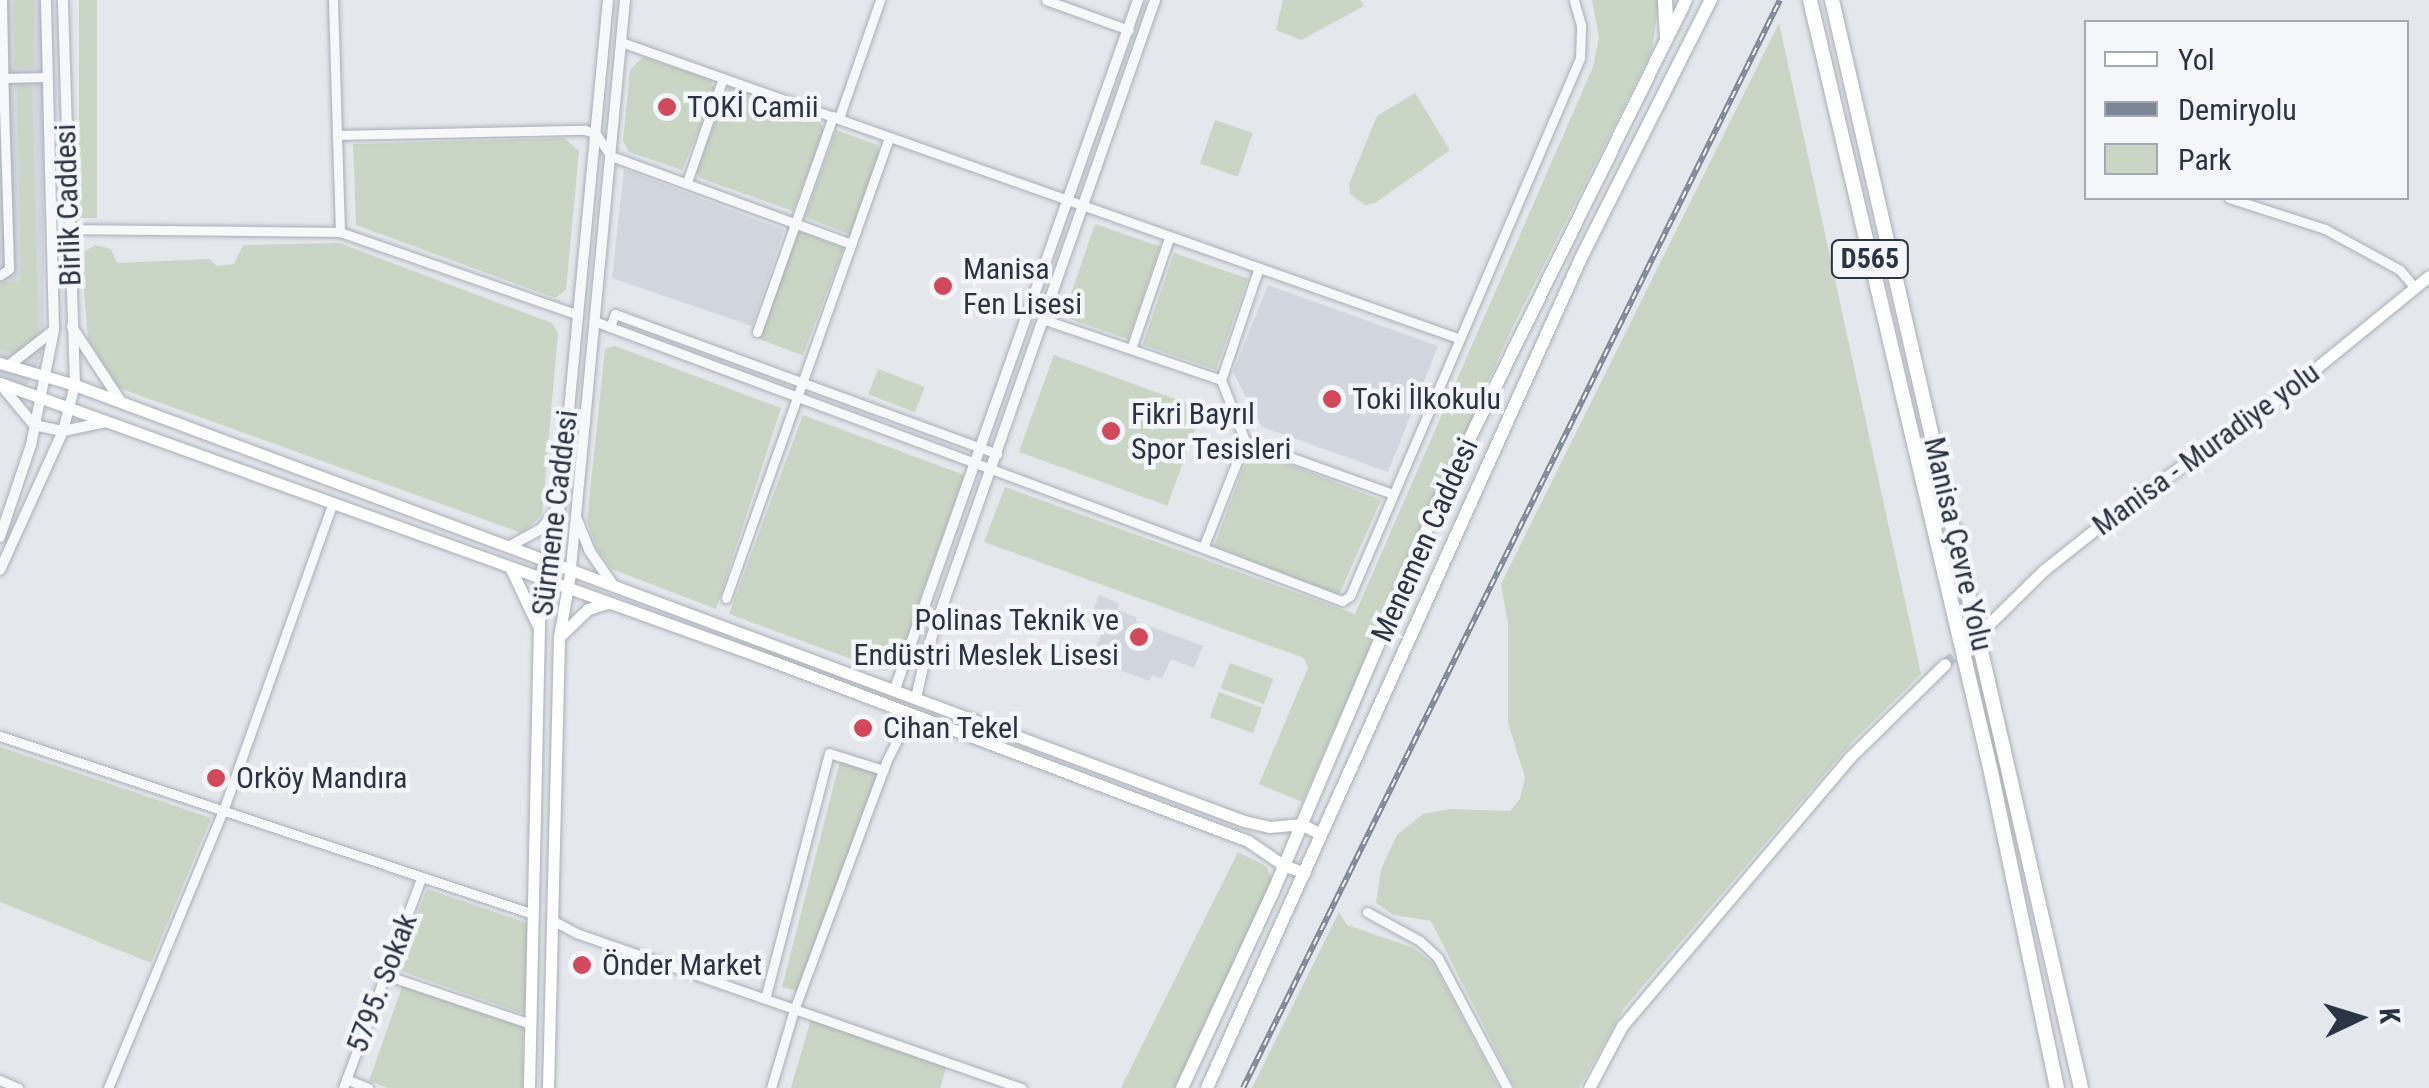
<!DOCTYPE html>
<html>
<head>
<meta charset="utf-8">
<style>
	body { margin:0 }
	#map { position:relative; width:2429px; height:1088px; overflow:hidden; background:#e4e7ec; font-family:"Roboto Condensed",sans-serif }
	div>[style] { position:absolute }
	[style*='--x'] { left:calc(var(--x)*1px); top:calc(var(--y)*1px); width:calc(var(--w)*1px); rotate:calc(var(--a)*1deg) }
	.built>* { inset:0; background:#d2d6de }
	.green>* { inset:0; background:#c9d6c5; transform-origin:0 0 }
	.secondary-tunnel>* { height:11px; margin-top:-5.5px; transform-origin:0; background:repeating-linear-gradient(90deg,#bfc3cb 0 11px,transparent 0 16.5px) }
	.roads { filter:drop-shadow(0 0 2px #a9aeb7) drop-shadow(0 0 2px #a9aeb7) }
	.minor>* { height:9px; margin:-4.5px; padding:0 4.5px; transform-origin:4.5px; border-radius:4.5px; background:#f7f8fa }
	.tertiary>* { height:10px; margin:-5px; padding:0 5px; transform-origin:5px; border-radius:5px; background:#f7f8fa }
	.secondary>* { height:11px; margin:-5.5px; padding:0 5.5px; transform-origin:5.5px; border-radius:5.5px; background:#fff }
	.primary>* { height:12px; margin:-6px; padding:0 6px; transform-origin:6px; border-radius:6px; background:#fff }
	.trunk>* { height:14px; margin:-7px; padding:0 7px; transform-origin:7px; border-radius:7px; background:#fff }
	.rail>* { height:6px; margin-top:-3px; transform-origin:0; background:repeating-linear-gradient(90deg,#f4f6f9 0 8px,#7d8696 0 16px); box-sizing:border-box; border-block:2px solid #7d8696 }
	.dots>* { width:28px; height:28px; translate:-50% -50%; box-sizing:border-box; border:5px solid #f4f6f9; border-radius:50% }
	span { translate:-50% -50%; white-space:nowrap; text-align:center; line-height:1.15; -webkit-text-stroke:9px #f4f6f9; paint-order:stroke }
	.shield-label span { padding:2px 8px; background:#f4f6f9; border:2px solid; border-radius:8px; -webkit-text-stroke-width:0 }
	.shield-label { font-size:28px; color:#2b3445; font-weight:700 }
	.poi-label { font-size:30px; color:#2b3445 }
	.left { translate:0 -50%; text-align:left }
	.right { translate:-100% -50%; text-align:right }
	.street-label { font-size:30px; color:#2b3445 }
	.legend { position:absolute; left:2084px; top:20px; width:325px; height:180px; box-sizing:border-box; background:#f4f6f9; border:2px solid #a4a8b1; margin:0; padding:12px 18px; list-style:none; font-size:30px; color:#2b3445 }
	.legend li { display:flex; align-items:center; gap:20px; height:50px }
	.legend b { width:50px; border:2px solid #a4a8b1 }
	.north { position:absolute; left:2309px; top:968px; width:100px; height:100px; -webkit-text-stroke:8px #f4f6f9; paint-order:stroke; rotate:86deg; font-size:28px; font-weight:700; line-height:40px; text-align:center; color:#2b3445 }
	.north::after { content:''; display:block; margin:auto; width:35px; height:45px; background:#2b3445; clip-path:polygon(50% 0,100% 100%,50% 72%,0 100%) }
</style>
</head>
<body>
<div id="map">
	<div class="built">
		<div style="clip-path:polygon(0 0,43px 0,44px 349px,20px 401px,0 395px)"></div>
		<div style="clip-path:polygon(624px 169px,784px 230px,752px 326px,612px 278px)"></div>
		<div style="clip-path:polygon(1268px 285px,1438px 346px,1388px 472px,1262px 427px,1233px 372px)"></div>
		<div style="clip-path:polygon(1099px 595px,1119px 603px,1117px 610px,1136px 617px,1136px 621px,1203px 646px,1194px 668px,1171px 659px,1162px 679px,1152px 675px,1149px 681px,1098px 662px,1094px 652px,1103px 628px,1088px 622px)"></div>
	</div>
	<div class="green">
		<div style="left:14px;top:0;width:20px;height:68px"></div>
		<div style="left:79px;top:0;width:18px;height:218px"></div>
		<div style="clip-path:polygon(1283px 0,1360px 0,1364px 6px,1301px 40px,1276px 30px)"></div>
		<div style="clip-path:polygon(1592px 0,1659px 0,1652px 51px,1512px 328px,1302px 802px,1259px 784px,1308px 668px,1304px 658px,984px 542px,1005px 487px,1355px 614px,1593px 67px,1599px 37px)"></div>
		<div style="clip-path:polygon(1779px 23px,1921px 674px,1854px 740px,1624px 1008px,1579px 1088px,1515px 1088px,1431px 921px,1394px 915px,1376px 903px,1381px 869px,1397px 835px,1423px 814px,1450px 809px,1510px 811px,1520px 799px,1525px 777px,1508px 723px,1508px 624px,1501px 584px)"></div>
		<div style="clip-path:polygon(643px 57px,710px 79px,715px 90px,682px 170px,629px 152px,623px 141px,630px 70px)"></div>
		<div style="clip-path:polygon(17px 85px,32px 85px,38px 315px,37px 336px,29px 348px,16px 354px,0 349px,0 283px,21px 281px)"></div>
		<div style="clip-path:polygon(729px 86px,818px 116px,824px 131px,793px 211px,700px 178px,696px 172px)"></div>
		<div style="clip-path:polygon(1415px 93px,1450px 150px,1375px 203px,1365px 205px,1350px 194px,1349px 184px,1377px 116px)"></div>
		<div style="left:1215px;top:120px;width:40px;height:46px;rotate:19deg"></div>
		<div style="clip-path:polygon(836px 130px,877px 145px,879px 153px,851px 235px,805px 217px)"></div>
		<div style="clip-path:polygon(564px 138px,579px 151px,566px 290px,555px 298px,356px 225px,353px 144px)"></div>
		<div style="left:1095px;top:224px;width:69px;height:98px;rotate:19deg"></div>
		<div style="left:799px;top:231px;width:48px;height:115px;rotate:21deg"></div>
		<div style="clip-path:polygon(339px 243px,552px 323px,558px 333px,542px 515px,522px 533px,119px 388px,88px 339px,81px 254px,95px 245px,111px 249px,117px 263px,209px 259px,217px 266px,234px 264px,243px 245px)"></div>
		<div style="left:1174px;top:253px;width:78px;height:97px;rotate:19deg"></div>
		<div style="clip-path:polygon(615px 346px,781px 408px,716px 609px,612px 569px,597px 549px,587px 521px,605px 349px)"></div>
		<div style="left:1054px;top:355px;width:158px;height:103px;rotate:20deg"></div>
		<div style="left:878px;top:369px;width:50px;height:27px;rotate:21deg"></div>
		<div style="clip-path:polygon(803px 415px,964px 475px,897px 664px,891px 669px,884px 671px,729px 614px)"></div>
		<div style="clip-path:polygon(1255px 451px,1381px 500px,1339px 595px,1214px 546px,1248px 455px)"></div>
		<div style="left:1230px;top:663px;width:46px;height:27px;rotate:20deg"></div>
		<div style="left:1219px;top:692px;width:46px;height:27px;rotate:20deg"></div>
		<div style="clip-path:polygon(0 747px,211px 818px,151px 963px,0 902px)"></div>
		<div style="clip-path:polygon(840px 761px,878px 773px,797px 991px,782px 987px)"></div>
		<div style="clip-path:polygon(1238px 852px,1266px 866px,1273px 881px,1179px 1088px,1121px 1088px)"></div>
		<div style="clip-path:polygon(427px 889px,527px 923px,527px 1015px,395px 969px)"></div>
		<div style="clip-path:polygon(1339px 912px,1347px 925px,1414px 948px,1434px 964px,1499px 1088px,1252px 1088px)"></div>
		<div style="clip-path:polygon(403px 984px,523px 1025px,523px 1088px,388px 1088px,369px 1081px)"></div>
		<div style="clip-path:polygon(811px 1019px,946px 1068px,940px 1088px,791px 1088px)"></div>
	</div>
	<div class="secondary-tunnel">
		<div style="--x:1945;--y:664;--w:51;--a:-41.8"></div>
	</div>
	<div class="roads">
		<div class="minor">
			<div style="--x:2;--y:0;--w:106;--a:88.9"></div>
			<div style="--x:333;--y:0;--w:135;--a:88.3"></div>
			<div style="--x:337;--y:135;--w:248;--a:-1.2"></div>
			<div style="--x:585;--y:130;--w:12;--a:20"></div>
			<div style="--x:596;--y:134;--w:27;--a:56"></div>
			<div style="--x:611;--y:156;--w:256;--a:20.1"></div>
			<div style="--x:1046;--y:0;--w:88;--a:19.9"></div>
			<div style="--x:621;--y:42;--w:888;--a:19.48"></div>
			<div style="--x:4;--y:78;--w:43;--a:-1.3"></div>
			<div style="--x:0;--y:106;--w:4;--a:0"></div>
			<div style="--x:4;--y:106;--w:163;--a:88.2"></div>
			<div style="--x:9;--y:269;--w:11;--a:146"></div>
			<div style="--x:839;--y:118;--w:125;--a:-70.8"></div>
			<div style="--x:687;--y:182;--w:110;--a:-70.9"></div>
			<div style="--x:2229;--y:198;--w:101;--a:17.9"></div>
			<div style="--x:2325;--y:229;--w:85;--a:28.7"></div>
			<div style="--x:2400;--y:270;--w:23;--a:50"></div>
			<div style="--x:68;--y:229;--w:272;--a:0.6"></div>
			<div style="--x:340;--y:232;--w:97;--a:-91.8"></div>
			<div style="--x:340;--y:232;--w:252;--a:19.2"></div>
			<div style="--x:1042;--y:319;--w:189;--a:18.8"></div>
			<div style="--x:1221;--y:380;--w:66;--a:68.5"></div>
			<div style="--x:1245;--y:441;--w:157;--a:19.7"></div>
			<div style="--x:594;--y:321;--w:650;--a:20.44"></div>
			<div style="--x:1203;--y:548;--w:115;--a:-68.6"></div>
			<div style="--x:610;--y:327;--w:14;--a:-69"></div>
			<div style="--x:615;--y:314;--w:407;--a:20.1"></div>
			<div style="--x:757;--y:332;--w:229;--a:-70.6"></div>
			<div style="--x:1131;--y:349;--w:117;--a:-71.1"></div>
			<div style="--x:1221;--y:380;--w:116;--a:-71.4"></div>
			<div style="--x:1203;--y:548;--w:149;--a:20.9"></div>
			<div style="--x:1342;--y:601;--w:9;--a:-32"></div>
			<div style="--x:1350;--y:596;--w:585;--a:-66.85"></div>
			<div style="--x:1580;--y:58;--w:33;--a:-88"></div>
			<div style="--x:1581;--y:25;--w:26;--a:-106"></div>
			<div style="--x:726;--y:598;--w:488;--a:-70.5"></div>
			<div style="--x:0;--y:736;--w:562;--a:18.47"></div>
			<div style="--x:1367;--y:912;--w:60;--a:28.7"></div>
			<div style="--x:1420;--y:941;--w:25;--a:43"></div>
			<div style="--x:1438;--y:958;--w:147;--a:62"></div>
			<div style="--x:552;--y:920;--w:27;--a:28"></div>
			<div style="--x:576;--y:933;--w:472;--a:19.2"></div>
			<div style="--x:385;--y:975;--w:154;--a:18.6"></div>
			<div style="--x:765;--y:999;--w:254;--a:-75.4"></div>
			<div style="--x:829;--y:753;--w:57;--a:17.5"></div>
			<div style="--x:346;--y:1079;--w:24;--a:22"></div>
			<div style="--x:0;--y:1080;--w:20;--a:24"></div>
			<div style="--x:108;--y:1088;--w:300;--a:-67.5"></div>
			<div style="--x:223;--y:811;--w:325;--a:-70.4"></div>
			<div style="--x:343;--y:1088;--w:224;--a:-69.6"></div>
			<div style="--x:771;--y:1088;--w:81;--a:-73.6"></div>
			<div style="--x:794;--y:1010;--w:265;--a:-69.6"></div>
			<div style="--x:886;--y:762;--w:51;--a:-63.4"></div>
		</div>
		<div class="tertiary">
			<div style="--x:72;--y:327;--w:90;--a:56.8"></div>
			<div style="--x:8;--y:366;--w:57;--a:-37.9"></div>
			<div style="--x:0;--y:384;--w:53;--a:50.3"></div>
			<div style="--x:34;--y:425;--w:30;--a:12"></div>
			<div style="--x:63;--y:431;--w:44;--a:-11.8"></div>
			<div style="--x:576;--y:517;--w:35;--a:68"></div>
			<div style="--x:589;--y:550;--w:42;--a:55.6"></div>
			<div style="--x:0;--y:537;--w:97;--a:-71.4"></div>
			<div style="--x:31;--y:445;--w:117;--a:-78.7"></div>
			<div style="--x:54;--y:330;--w:330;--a:-91.4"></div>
			<div style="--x:510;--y:546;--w:37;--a:-29"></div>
			<div style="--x:542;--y:528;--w:23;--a:-52"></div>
			<div style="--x:545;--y:558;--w:55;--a:-74.2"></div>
			<div style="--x:560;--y:505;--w:507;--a:-84.57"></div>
			<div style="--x:571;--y:568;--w:571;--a:-84.57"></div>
			<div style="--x:0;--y:570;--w:153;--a:-65.6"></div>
			<div style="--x:63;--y:431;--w:48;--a:-75.4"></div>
			<div style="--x:75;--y:385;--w:385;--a:-91.8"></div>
			<div style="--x:895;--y:689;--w:731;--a:-70.57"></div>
			<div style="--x:916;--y:698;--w:49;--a:-77.1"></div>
			<div style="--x:927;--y:650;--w:689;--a:-70.67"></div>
		</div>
		<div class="secondary">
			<div style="--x:0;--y:363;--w:78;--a:16.3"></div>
			<div style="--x:75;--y:385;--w:1248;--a:20.45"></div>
			<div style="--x:1244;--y:821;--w:26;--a:13"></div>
			<div style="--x:1269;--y:827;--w:32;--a:-5"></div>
			<div style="--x:1301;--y:824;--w:22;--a:27"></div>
			<div style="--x:0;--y:383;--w:817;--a:19.81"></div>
			<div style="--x:769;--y:660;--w:512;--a:20.7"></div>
			<div style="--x:1248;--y:841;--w:42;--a:34.4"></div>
			<div style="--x:1283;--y:865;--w:23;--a:20"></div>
			<div style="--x:511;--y:569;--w:61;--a:64.7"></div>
			<div style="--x:1987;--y:626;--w:80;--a:-44.5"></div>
			<div style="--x:2044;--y:570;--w:100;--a:-38.5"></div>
			<div style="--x:2122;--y:508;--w:197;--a:-35.1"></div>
			<div style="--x:2283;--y:395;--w:188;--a:-39.2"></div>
			<div style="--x:559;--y:637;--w:40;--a:-44"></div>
			<div style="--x:588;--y:609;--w:21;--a:-17"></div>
			<div style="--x:529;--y:1088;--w:508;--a:-88.76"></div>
			<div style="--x:540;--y:580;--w:23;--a:-77"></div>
			<div style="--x:548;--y:1088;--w:451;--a:-88.6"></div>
			<div style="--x:559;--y:637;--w:70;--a:-80.1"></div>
			<div style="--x:1589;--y:1088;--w:70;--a:-62"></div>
			<div style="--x:1622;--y:1026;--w:351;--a:-49.7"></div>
			<div style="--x:1849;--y:758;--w:134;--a:-44.4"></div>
		</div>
		<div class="primary">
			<div style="--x:1182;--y:1088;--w:216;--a:-65.1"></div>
			<div style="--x:1273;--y:892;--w:420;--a:-67"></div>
			<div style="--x:1437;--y:505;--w:563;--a:-63.75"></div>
			<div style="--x:1207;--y:1088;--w:910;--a:-65.74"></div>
			<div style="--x:1581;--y:258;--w:289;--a:-63.3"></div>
		</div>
		<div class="trunk">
			<div style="--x:1665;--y:0;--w:37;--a:87"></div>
			<div style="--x:1810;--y:0;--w:793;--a:76.8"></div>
			<div style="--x:1991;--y:772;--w:323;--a:78.2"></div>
			<div style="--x:1832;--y:0;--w:1116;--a:77.11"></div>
		</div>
	</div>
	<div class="rail">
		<div style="--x:1243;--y:1088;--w:1213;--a:-63.73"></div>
	</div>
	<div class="dots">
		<div style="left:667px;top:107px;background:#d1495b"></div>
		<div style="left:943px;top:286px;background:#d1495b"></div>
		<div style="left:1332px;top:399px;background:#d1495b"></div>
		<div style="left:1111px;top:431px;background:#d1495b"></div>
		<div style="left:1139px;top:637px;background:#d1495b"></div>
		<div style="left:863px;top:728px;background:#d1495b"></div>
		<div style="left:216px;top:778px;background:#d1495b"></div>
		<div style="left:582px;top:965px;background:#d1495b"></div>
	</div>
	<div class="shield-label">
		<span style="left:1870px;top:259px">D565</span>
	</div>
	<div class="poi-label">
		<span class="left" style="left:687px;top:107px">TOKİ Camii</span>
		<span class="left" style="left:963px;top:286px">Manisa<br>Fen Lisesi</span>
		<span class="left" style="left:1352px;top:399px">Toki İlkokulu</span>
		<span class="left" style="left:1131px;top:431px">Fikri Bayrıl<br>Spor Tesisleri</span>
		<span class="right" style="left:1119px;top:637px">Polinas Teknik ve<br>Endüstri Meslek Lisesi</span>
		<span class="left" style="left:883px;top:728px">Cihan Tekel</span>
		<span class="left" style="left:236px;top:778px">Orköy Mandıra</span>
		<span class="left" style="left:602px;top:965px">Önder Market</span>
	</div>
	<div class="street-label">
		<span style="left:68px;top:205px;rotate:-92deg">Birlik Caddesi</span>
		<span style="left:2206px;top:449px;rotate:-36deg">Manisa - Muradiye yolu</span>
		<span style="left:555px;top:513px;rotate:-83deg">Sürmene Caddesi</span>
		<span style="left:1425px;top:540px;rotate:-66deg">Menemen Caddesi</span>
		<span style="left:1958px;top:544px;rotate:77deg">Manisa Çevre Yolu</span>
		<span style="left:382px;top:983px;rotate:-69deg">5795. Sokak</span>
	</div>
	<ul class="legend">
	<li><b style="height:12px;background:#fff"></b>Yol</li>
	<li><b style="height:12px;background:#7d8696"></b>Demiryolu</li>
	<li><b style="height:28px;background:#c9d6c5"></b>Park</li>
	</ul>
	<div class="north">K</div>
</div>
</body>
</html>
